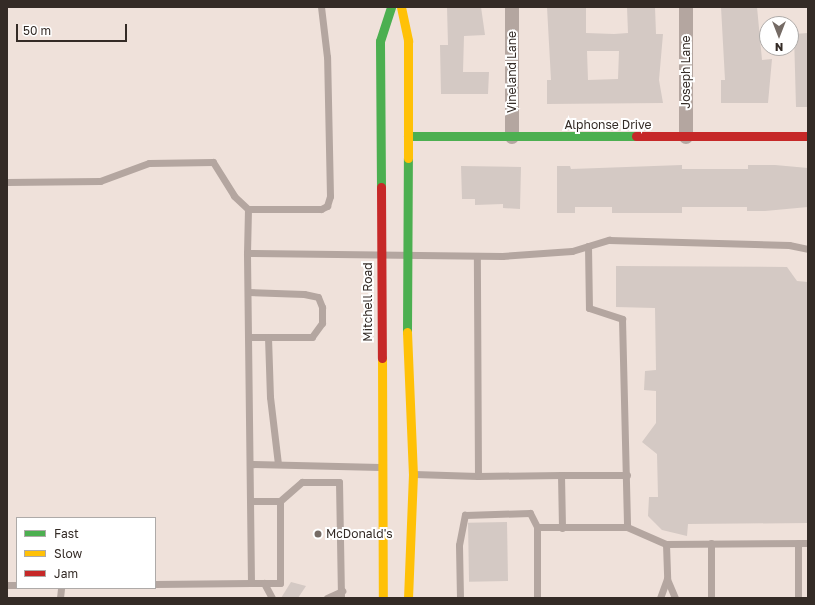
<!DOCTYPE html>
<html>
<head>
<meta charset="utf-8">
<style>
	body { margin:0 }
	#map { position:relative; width:815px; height:605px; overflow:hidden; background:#efe1da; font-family:"Golos Text",sans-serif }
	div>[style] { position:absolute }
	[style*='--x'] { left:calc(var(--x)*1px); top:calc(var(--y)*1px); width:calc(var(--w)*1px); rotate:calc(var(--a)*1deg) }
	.building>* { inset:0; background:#d4c9c4; transform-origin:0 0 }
	.lane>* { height:7px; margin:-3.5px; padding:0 3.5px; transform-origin:3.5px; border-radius:3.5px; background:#b4a6a0 }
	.street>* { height:14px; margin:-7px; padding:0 7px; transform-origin:7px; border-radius:7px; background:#b4a6a0 }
	.fast>* { height:9px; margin:-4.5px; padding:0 4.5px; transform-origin:4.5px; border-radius:4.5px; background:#4caf50 }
	.slow>* { height:9px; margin:-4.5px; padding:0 4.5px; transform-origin:4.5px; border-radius:4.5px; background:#ffc107 }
	.jam>* { height:9px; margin:-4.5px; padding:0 4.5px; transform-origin:4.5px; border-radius:4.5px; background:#c62828 }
	.dots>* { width:11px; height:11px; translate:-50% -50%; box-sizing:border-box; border:2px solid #fff; border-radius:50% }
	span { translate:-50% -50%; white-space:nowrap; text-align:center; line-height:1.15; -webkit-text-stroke:4px #fff; paint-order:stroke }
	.street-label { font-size:12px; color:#342b26 }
	.poi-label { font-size:12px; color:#342b26 }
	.left { translate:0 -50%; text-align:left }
	.frame { position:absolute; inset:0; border:8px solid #342b26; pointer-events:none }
	.legend { position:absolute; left:16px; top:517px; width:140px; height:72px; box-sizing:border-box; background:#fff; border:1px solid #aeaaa8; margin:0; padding:5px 7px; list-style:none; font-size:12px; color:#342b26 }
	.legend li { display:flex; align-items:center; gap:8px; height:20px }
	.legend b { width:20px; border:1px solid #aeaaa8 }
	.north { position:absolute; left:759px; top:16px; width:40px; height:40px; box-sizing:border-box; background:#fff; border:1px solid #aeaaa8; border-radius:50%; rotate:180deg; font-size:11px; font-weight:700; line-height:16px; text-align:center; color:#342b26 }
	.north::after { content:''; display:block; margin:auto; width:14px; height:18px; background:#756b65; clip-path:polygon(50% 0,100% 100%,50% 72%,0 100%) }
	.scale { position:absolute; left:16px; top:24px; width:111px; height:18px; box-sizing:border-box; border:2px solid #342b26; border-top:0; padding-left:5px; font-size:12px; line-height:14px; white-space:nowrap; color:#342b26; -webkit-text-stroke:3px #fff; paint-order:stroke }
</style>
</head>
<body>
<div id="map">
	<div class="building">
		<div style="clip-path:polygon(447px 7px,481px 7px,485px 35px,464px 36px,463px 72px,489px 72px,488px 94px,441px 94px,440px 45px,448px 45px)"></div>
		<div style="clip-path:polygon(evenodd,547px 7px,586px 7px,586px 33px,614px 34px,628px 33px,627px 7px,655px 7px,656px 34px,663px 34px,659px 80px,663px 103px,547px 104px,547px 80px,551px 80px,547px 7px,587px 51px,619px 51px,618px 79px,588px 80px,587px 51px)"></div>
		<div style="clip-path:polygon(721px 7px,757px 7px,762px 60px,772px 59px,768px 103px,721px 103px,721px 80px,725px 80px)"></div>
		<div style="clip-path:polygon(808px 33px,808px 107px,796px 107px,794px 34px)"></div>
		<div style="clip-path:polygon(682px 165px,682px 169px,748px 169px,748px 165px,775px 165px,808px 168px,808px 207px,765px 211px,747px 211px,747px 207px,682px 207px,682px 213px,612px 213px,612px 207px,575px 207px,575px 213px,557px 213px,557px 166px,570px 166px,571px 169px)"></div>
		<div style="clip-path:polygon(461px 166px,521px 167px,520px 209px,503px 208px,503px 204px,475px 205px,475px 199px,462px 199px)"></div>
		<div style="clip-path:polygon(616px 266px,787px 267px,797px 281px,808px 282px,808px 523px,688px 524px,687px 536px,662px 530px,648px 516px,649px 497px,658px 497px,657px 454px,642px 442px,656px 423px,656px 391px,644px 390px,645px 371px,656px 370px,655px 308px,616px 307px)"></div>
		<div style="left:507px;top:522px;width:59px;height:39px;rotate:89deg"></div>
		<div style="clip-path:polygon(291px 582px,306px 586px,298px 598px,281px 598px)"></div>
	</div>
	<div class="lane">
		<div style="--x:7;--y:182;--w:93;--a:-0.6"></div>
		<div style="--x:100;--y:181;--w:52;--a:-20.2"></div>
		<div style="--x:149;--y:163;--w:64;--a:-0.9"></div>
		<div style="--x:213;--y:162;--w:40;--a:58"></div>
		<div style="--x:234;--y:196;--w:19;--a:43"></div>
		<div style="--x:248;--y:209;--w:44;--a:91.3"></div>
		<div style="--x:248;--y:209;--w:73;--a:0"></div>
		<div style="--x:321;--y:209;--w:7;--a:-27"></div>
		<div style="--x:327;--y:206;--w:10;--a:-73"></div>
		<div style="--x:330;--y:196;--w:139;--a:-91.2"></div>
		<div style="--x:327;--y:57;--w:50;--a:-96.8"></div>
		<div style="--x:588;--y:246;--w:62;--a:89.1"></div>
		<div style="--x:589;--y:308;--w:35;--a:18"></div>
		<div style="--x:622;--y:319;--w:208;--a:88.6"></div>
		<div style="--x:248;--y:292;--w:56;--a:2"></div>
		<div style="--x:304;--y:294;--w:14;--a:12"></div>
		<div style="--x:318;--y:297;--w:11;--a:68"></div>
		<div style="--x:322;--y:307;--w:16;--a:90"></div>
		<div style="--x:322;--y:323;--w:17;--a:126"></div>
		<div style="--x:312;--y:337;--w:64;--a:180"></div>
		<div style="--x:268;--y:337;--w:60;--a:88.1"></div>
		<div style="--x:270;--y:397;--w:67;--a:83.2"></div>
		<div style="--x:250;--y:464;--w:130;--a:1.3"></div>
		<div style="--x:414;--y:474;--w:64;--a:1.8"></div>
		<div style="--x:478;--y:476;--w:220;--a:-90.3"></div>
		<div style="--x:561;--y:475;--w:66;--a:0"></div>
		<div style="--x:478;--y:476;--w:83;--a:-0.7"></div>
		<div style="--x:561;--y:475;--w:53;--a:88.9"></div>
		<div style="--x:251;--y:501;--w:29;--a:0"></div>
		<div style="--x:280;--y:501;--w:82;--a:90"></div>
		<div style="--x:280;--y:583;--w:29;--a:180"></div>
		<div style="--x:280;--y:501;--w:29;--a:-41"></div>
		<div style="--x:302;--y:482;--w:37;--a:0"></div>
		<div style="--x:339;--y:482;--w:116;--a:89"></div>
		<div style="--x:711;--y:543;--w:55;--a:90"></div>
		<div style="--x:798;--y:543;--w:55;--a:90"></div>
		<div style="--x:666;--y:544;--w:35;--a:88"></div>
		<div style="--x:264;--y:583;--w:17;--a:62"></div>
		<div style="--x:155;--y:584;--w:96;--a:-0.6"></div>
		<div style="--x:251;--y:583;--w:330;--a:-90.7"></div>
		<div style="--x:247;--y:253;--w:255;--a:0.7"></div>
		<div style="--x:502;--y:256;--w:70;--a:-4.1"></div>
		<div style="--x:572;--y:251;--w:39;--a:-17"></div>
		<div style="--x:609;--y:240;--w:180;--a:1.6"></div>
		<div style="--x:789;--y:245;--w:19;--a:12"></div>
		<div style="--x:7;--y:585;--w:10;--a:0"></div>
		<div style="--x:60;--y:598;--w:10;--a:-84"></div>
		<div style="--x:327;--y:598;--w:17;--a:-25"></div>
		<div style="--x:460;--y:598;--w:53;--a:-91.1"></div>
		<div style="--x:459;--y:545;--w:31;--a:-79"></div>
		<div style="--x:465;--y:515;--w:65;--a:-1.8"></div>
		<div style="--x:530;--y:513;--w:16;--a:63"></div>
		<div style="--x:537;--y:598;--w:71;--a:-90"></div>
		<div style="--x:537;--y:527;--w:90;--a:0"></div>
		<div style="--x:627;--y:527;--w:43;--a:23.6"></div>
		<div style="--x:666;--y:544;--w:142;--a:-0.4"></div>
		<div style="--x:660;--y:598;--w:20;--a:-70"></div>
		<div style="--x:667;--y:579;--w:21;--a:67"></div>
	</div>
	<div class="street">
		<div style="--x:512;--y:7;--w:130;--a:90"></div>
		<div style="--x:686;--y:7;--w:130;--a:90"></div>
	</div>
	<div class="fast">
		<div style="--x:408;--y:136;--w:228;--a:0"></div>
		<div style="--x:381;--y:187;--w:146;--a:-90.4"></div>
		<div style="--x:380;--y:41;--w:36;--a:-72"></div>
		<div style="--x:407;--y:332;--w:174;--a:-89.7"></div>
	</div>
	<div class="slow">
		<div style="--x:401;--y:7;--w:35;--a:78"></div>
		<div style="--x:408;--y:41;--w:117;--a:90"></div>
		<div style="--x:407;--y:332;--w:142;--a:87.6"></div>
		<div style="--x:413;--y:474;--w:124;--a:92.3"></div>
		<div style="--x:382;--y:358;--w:240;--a:89.8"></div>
	</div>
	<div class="jam">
		<div style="--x:636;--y:136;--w:172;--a:0"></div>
		<div style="--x:381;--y:187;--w:171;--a:89.7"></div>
	</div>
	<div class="dots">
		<div style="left:318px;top:534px;background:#756b65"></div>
	</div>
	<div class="street-label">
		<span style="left:512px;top:72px;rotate:-90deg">Vineland Lane</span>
		<span style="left:686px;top:72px;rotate:-90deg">Joseph Lane</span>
		<span style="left:608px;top:125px">Alphonse Drive</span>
		<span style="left:368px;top:302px;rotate:-90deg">Mitchell Road</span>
	</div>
	<div class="poi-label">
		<span class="left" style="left:326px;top:534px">McDonald's</span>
	</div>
	<div class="frame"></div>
	<ul class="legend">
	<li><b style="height:5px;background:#4caf50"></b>Fast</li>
	<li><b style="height:5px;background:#ffc107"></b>Slow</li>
	<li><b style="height:5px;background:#c62828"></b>Jam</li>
	</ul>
	<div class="north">N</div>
	<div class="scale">50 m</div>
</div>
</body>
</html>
